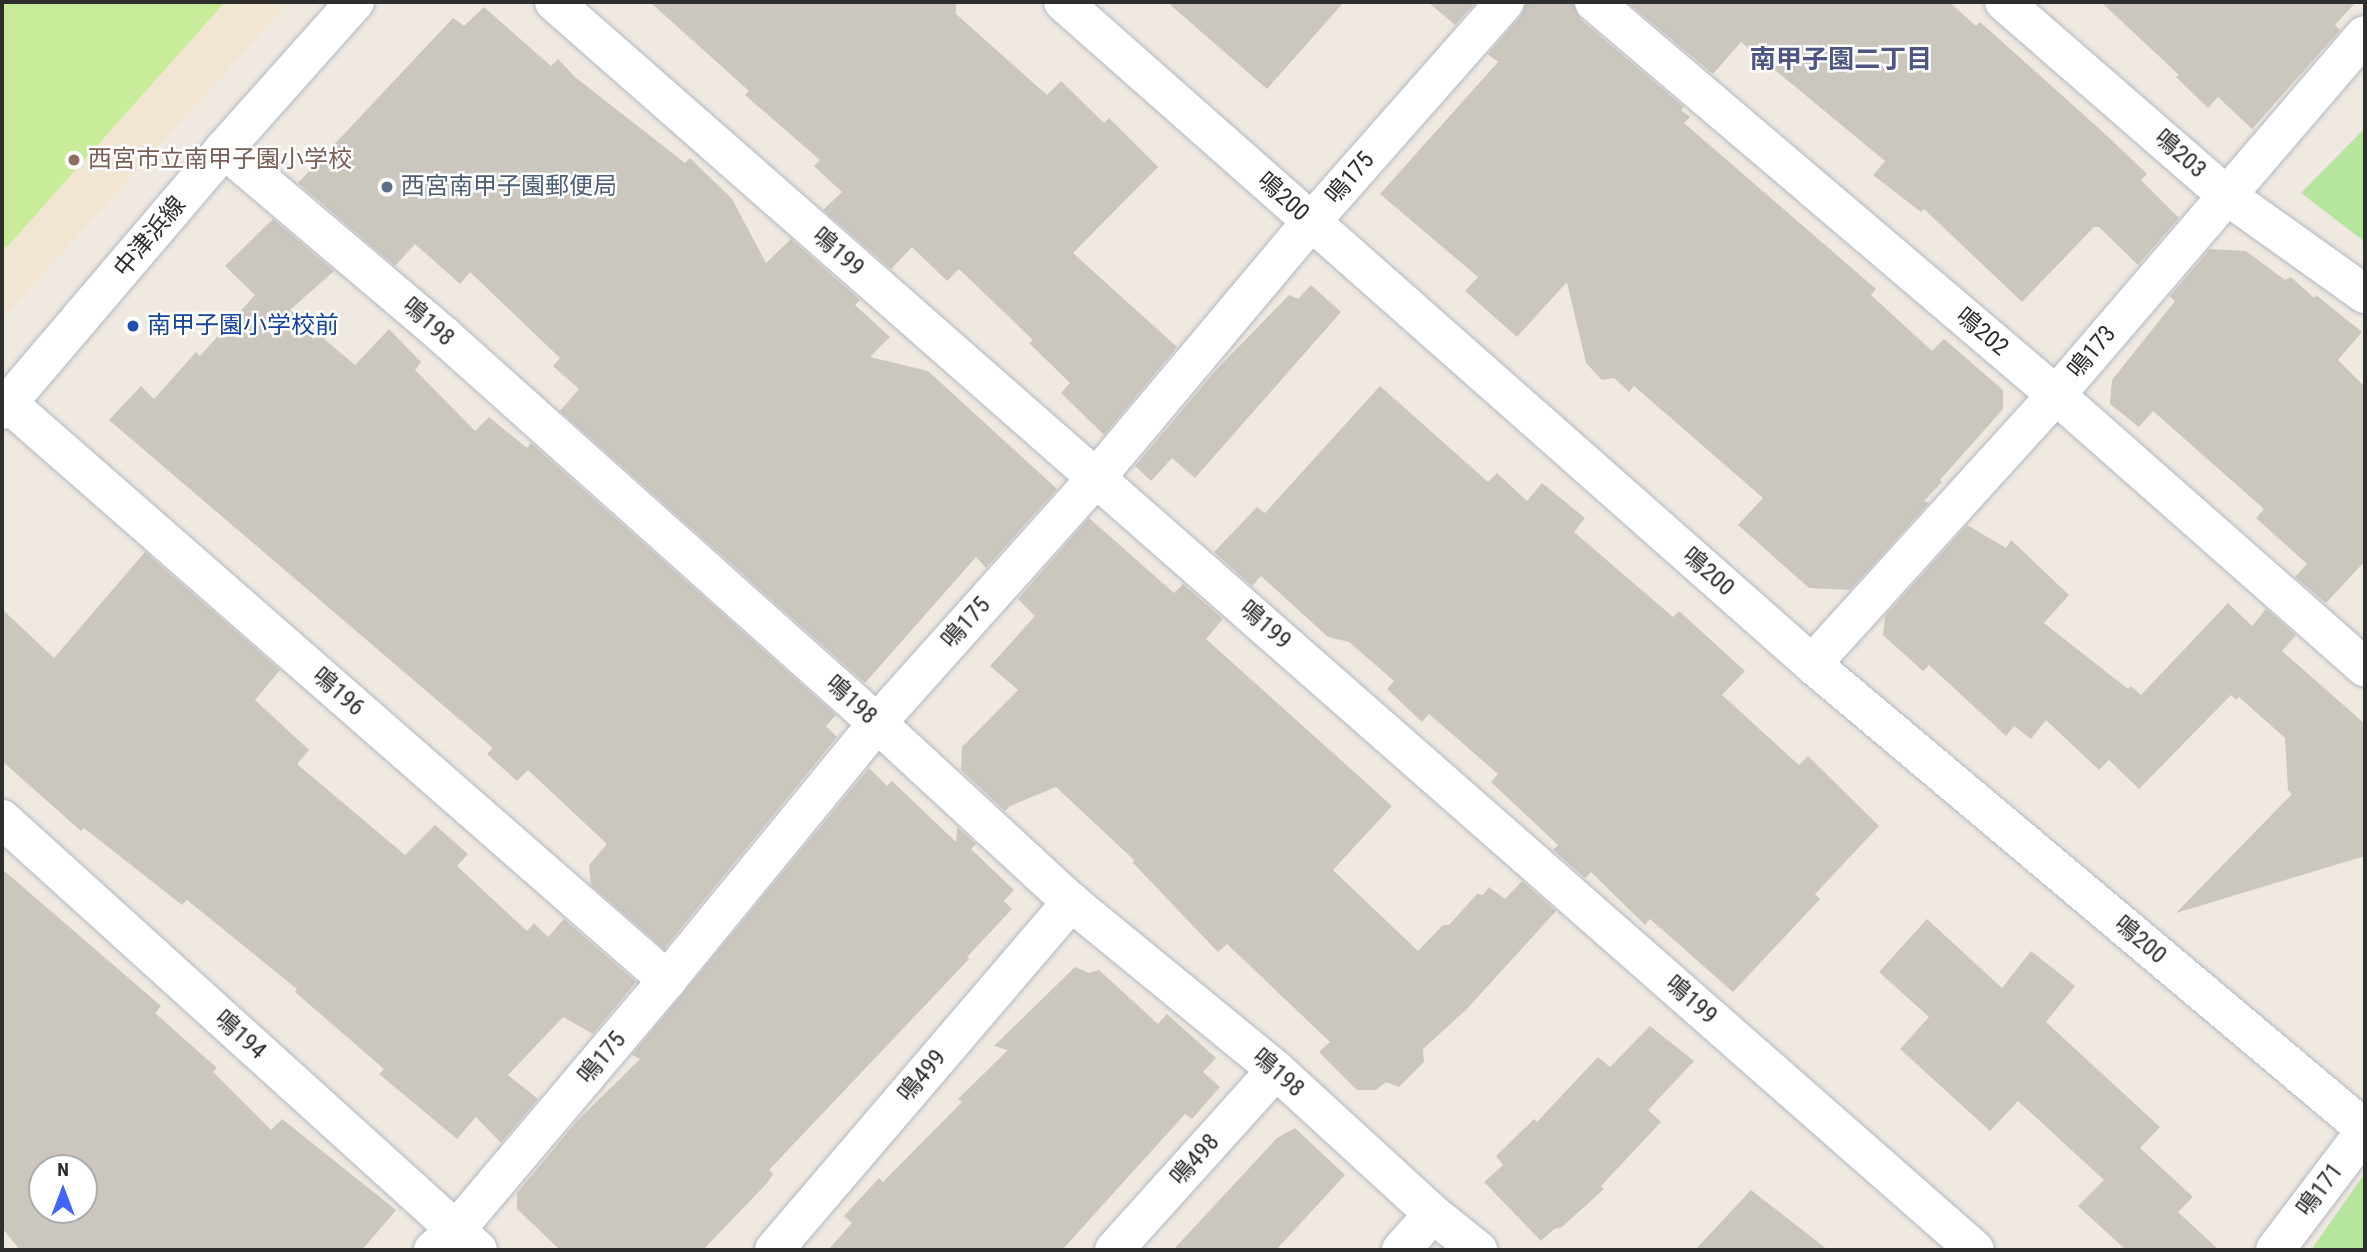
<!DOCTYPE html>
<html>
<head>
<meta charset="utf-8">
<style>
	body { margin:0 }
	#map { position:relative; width:2367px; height:1252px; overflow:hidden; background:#efe9e1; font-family:"Roboto Condensed","Noto Sans JP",sans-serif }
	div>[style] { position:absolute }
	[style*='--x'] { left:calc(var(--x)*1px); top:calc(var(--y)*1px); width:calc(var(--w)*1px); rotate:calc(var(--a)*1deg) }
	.education>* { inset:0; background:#f0e6d1 }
	.green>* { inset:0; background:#b6e59e }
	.pitch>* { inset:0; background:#c9ec9a }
	.building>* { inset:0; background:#cbc7bf }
	.roads { filter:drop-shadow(0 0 2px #b4b7c1) drop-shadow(0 0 2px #b4b7c1) }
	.minor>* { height:38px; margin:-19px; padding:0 19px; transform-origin:19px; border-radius:19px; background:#fff }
	.dots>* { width:19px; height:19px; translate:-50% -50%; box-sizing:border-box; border:4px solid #fff; border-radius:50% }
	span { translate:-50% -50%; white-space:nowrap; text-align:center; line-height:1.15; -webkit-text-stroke:5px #fff; paint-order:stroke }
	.street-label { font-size:24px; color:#2e2e2e }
	.education-label { font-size:24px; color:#785e54 }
	.left { translate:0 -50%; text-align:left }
	.service-label { font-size:24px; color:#4e5e75 }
	.transit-label { font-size:24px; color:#164399 }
	.neighbourhood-label { font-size:26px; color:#4d5680; font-weight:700 }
	.frame { position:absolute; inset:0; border:4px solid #2e2e2e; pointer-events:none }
	.north { position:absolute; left:28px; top:1154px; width:70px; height:70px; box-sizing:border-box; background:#fff; border:2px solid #ababab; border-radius:50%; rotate:0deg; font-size:19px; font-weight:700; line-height:28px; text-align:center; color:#2e2e2e }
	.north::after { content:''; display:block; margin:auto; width:24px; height:32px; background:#4264fb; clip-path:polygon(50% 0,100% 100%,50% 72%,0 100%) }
</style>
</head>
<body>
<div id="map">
	<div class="education">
		<div style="clip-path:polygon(2px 2px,289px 2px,2px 319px)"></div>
	</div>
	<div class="green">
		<div style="clip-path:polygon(2365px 128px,2365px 242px,2301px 193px)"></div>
		<div style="clip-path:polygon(2365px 1173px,2365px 1250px,2311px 1250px)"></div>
	</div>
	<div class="pitch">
		<div style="clip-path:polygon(2px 2px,225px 2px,6px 248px,2px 244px)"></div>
	</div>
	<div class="building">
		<div style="clip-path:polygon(650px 2px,956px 2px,956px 14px,1047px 95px,1061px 81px,1104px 123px,1109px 118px,1158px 167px,1073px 253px,1177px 347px,1104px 435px,1061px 393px,1070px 383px,1029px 343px,1033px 340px,959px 269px,947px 281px,912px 247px,891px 269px,823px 210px,842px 192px,814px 166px,820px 160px,745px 95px,749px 91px)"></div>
		<div style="clip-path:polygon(1167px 2px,1344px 2px,1267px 89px)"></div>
		<div style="clip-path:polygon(1428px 2px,1476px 2px,1455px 25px)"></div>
		<div style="clip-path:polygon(1526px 2px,1573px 2px,1580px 19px,1684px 107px,1681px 110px,1690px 117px,1684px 123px,1876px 289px,1871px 295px,1932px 351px,1944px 339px,2003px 390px,2003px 409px,1940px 480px,1942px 482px,1924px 501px,1929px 503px,1850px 590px,1809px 588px,1738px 525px,1763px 498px,1634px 386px,1629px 392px,1614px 378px,1602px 380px,1586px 363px,1567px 282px,1517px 337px,1465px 291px,1478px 277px,1380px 194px,1498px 62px,1488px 54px,1521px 16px)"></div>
		<div style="clip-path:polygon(1627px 2px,1949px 2px,1976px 26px,1980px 22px,2103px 132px,2147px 174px,2141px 180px,2179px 218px,2138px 265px,2099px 227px,2094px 227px,2022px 302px,1924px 209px,1921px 212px,1873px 175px,1885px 161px,1741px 42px,1713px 74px)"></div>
		<div style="clip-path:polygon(2101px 2px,2356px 2px,2335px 25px,2340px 30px,2252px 129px,2218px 97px,2208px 108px,2176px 77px,2179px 75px)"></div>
		<div style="clip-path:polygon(484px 7px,551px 66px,558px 59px,575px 77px,685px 163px,690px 158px,732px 199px,766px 263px,791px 239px,860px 300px,855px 305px,890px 337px,870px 357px,928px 371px,1057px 489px,986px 568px,976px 557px,865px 683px,560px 411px,579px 389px,553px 366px,560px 358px,470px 272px,460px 284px,415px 244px,395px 266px,298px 183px,453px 18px,464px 26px)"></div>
		<div style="clip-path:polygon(273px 219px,334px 271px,290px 310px,355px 365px,389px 329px,421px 362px,415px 370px,475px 431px,489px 417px,527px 448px,531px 443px,836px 715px,826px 726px,837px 737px,664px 949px,591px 885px,589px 865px,607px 844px,528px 770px,517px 781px,487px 754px,493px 748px,109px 420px,141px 386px,154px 399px,196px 352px,200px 356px,255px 295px,225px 266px)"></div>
		<div style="clip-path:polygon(2210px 249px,2246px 251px,2285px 280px,2291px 277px,2314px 298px,2316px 295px,2362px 332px,2338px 360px,2365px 387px,2365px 561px,2326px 603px,2295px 577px,2307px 564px,2256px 518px,2264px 509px,2153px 411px,2139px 427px,2110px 404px,2112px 380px,2175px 301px,2170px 296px)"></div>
		<div style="clip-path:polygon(1311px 285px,1341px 312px,1195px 478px,1172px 458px,1151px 481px,1135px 466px,1216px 370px,1289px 295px,1298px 299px)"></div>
		<div style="clip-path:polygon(1380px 386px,1488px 482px,1497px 473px,1527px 501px,1542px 483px,1585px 518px,1574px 532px,1673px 617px,1679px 611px,1745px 671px,1722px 695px,1799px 765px,1808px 756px,1879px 826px,1815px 894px,1820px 899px,1733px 992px,1650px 919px,1645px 925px,1591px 872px,1585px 878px,1553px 850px,1558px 845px,1491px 782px,1498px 774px,1429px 714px,1422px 722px,1387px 689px,1394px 681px,1349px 642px,1328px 637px,1261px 576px,1252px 586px,1214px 552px,1257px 507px,1265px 513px)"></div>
		<div style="clip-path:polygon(1089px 518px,1174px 593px,1183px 584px,1223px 619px,1206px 639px,1392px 806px,1333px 870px,1418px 951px,1443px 925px,1449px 925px,1477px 894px,1483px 895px,1489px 887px,1505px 899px,1522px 881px,1556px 911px,1466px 1010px,1423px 1049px,1424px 1062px,1399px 1087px,1386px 1082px,1376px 1090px,1357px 1090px,1319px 1052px,1330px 1042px,1227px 944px,1218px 952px,1133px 863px,1134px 860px,1056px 787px,1010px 806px,1005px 811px,961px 770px,962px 747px,1018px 690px,990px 666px,1035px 616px,1018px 599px)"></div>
		<div style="clip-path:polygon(1967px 525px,2006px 548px,2011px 540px,2069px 595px,2044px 623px,2128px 689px,2131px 686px,2141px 695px,2228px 603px,2252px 626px,2266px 609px,2296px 635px,2282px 651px,2365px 724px,2365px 856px,2176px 913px,2292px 794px,2288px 790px,2285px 738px,2239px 697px,2236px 700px,2231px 695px,2139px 789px,2109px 760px,2099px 770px,2046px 720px,2031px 739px,2014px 726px,2006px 736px,1929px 665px,1923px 671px,1883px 635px,1885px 616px)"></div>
		<div style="clip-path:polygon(145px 552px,280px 670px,255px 700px,309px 750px,297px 764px,405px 855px,435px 825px,468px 854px,457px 866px,527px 931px,534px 923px,548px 937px,564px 919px,636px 982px,593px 1034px,563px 1017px,508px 1075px,538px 1099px,501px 1143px,476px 1117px,457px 1139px,379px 1074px,384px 1069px,295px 992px,297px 989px,187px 900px,182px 905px,84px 828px,81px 831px,2px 761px,2px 609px,54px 658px)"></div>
		<div style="clip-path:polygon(869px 768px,887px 786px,892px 781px,956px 842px,957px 827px,976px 844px,971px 849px,1014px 890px,1004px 901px,1012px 909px,967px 957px,969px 959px,769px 1170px,773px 1174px,767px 1183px,703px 1250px,560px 1250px,517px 1209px,517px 1193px,577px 1121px,640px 1059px,632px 1055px)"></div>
		<div style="clip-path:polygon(evenodd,2px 869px,161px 1006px,155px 1013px,217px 1068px,213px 1072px,271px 1130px,282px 1119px,396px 1210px,362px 1250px,20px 1250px,2px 1228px,2px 869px,42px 1168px,84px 1168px,84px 1210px,42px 1210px,42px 1168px)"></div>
		<div style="clip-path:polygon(1927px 919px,2002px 988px,2031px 951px,2075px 986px,2046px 1022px,2160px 1127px,2140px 1148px,2193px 1197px,2178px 1212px,2219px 1250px,2126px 1250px,2078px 1206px,2104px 1180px,2018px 1101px,1990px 1131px,1900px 1049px,1929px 1017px,1879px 972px)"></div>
		<div style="clip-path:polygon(1075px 967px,1089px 973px,1099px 970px,1158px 1024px,1167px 1014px,1216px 1058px,1203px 1072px,1220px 1087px,1192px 1119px,1185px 1114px,1062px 1250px,828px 1250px,852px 1223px,844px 1216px,879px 1178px,883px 1182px,962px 1102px,958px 1099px,1008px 1050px,994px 1046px)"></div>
		<div style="clip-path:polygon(1650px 1026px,1694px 1061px,1648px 1110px,1661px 1122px,1601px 1186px,1604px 1189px,1562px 1227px,1554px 1229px,1541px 1241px,1484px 1182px,1503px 1165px,1496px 1156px,1534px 1119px,1537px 1122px,1598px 1057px,1610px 1067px)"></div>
		<div style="clip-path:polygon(1295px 1128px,1345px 1175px,1276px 1250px,1173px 1250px,1277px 1138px)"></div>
		<div style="clip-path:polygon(1751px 1190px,1828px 1250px,1695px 1250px)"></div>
	</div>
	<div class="roads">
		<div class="minor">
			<div style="--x:554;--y:2;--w:1891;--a:41.29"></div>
			<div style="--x:1063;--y:2;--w:1000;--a:41.47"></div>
			<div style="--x:1812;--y:664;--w:723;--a:40.06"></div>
			<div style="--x:1594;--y:2;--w:607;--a:40.39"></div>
			<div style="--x:2056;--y:395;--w:412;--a:41.4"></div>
			<div style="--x:2004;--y:2;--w:294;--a:41"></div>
			<div style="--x:2226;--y:195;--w:171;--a:35.5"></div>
			<div style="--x:224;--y:149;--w:287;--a:40.3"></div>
			<div style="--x:443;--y:335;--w:582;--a:41.8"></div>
			<div style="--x:877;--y:723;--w:264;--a:42.7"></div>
			<div style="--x:1071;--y:902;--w:265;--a:39.3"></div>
			<div style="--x:1276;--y:1070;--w:213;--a:42.5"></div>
			<div style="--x:1433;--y:1214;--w:58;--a:38.7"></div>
			<div style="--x:2;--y:398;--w:884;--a:41.19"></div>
			<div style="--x:2;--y:410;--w:343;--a:-49.6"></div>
			<div style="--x:224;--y:149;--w:197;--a:-48.3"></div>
			<div style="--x:1812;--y:664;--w:363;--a:-47.8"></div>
			<div style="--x:2056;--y:395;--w:474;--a:-49.4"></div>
			<div style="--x:2;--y:819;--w:642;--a:42.16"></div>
			<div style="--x:433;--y:1250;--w:29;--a:-41"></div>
			<div style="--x:455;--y:1231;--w:329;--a:-49.8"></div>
			<div style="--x:667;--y:980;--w:332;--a:-50.7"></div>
			<div style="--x:877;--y:723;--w:329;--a:-48.2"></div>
			<div style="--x:1096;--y:478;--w:334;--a:-50"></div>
			<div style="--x:1311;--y:222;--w:293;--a:-48.6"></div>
			<div style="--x:774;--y:1250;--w:458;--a:-49.5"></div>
			<div style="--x:1114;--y:1250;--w:242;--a:-48"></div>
			<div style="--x:1401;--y:1250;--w:48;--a:-48.4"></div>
			<div style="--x:2275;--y:1250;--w:149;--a:-52.9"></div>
		</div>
	</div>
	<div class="dots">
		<div style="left:74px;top:160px;background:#8d6e63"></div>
		<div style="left:387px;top:187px;background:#5c6f8a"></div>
		<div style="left:133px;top:326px;background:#1a4fb4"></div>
	</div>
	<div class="street-label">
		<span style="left:2180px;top:154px;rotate:41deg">鳴203</span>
		<span style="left:1350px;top:178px;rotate:-49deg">鳴175</span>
		<span style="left:1283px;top:197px;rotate:42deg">鳴200</span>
		<span style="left:150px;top:237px;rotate:-50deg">中津浜線</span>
		<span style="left:838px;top:252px;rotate:41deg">鳴199</span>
		<span style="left:428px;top:322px;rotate:41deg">鳴198</span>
		<span style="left:1982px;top:332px;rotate:40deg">鳴202</span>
		<span style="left:2092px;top:352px;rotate:-50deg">鳴173</span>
		<span style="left:1708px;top:572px;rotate:41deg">鳴200</span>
		<span style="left:966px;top:623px;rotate:-48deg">鳴175</span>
		<span style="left:1265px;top:625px;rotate:41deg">鳴199</span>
		<span style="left:338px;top:692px;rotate:41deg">鳴196</span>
		<span style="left:851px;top:700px;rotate:42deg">鳴198</span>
		<span style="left:2140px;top:940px;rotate:40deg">鳴200</span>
		<span style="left:1691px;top:1000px;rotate:41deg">鳴199</span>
		<span style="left:240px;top:1035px;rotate:42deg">鳴194</span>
		<span style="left:602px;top:1058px;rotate:-50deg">鳴175</span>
		<span style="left:1278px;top:1073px;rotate:41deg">鳴198</span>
		<span style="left:922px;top:1076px;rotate:-50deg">鳴499</span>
		<span style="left:1195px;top:1160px;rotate:-48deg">鳴498</span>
		<span style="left:2320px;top:1190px;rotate:-53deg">鳴171</span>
	</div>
	<div class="education-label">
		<span class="left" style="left:88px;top:160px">西宮市立南甲子園小学校</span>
	</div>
	<div class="service-label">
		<span class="left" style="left:401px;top:187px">西宮南甲子園郵便局</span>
	</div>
	<div class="transit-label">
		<span class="left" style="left:147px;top:326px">南甲子園小学校前</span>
	</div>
	<div class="neighbourhood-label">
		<span style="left:1841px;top:60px">南甲子園二丁目</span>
	</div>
	<div class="frame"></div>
	<div class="north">N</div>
</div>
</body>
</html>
